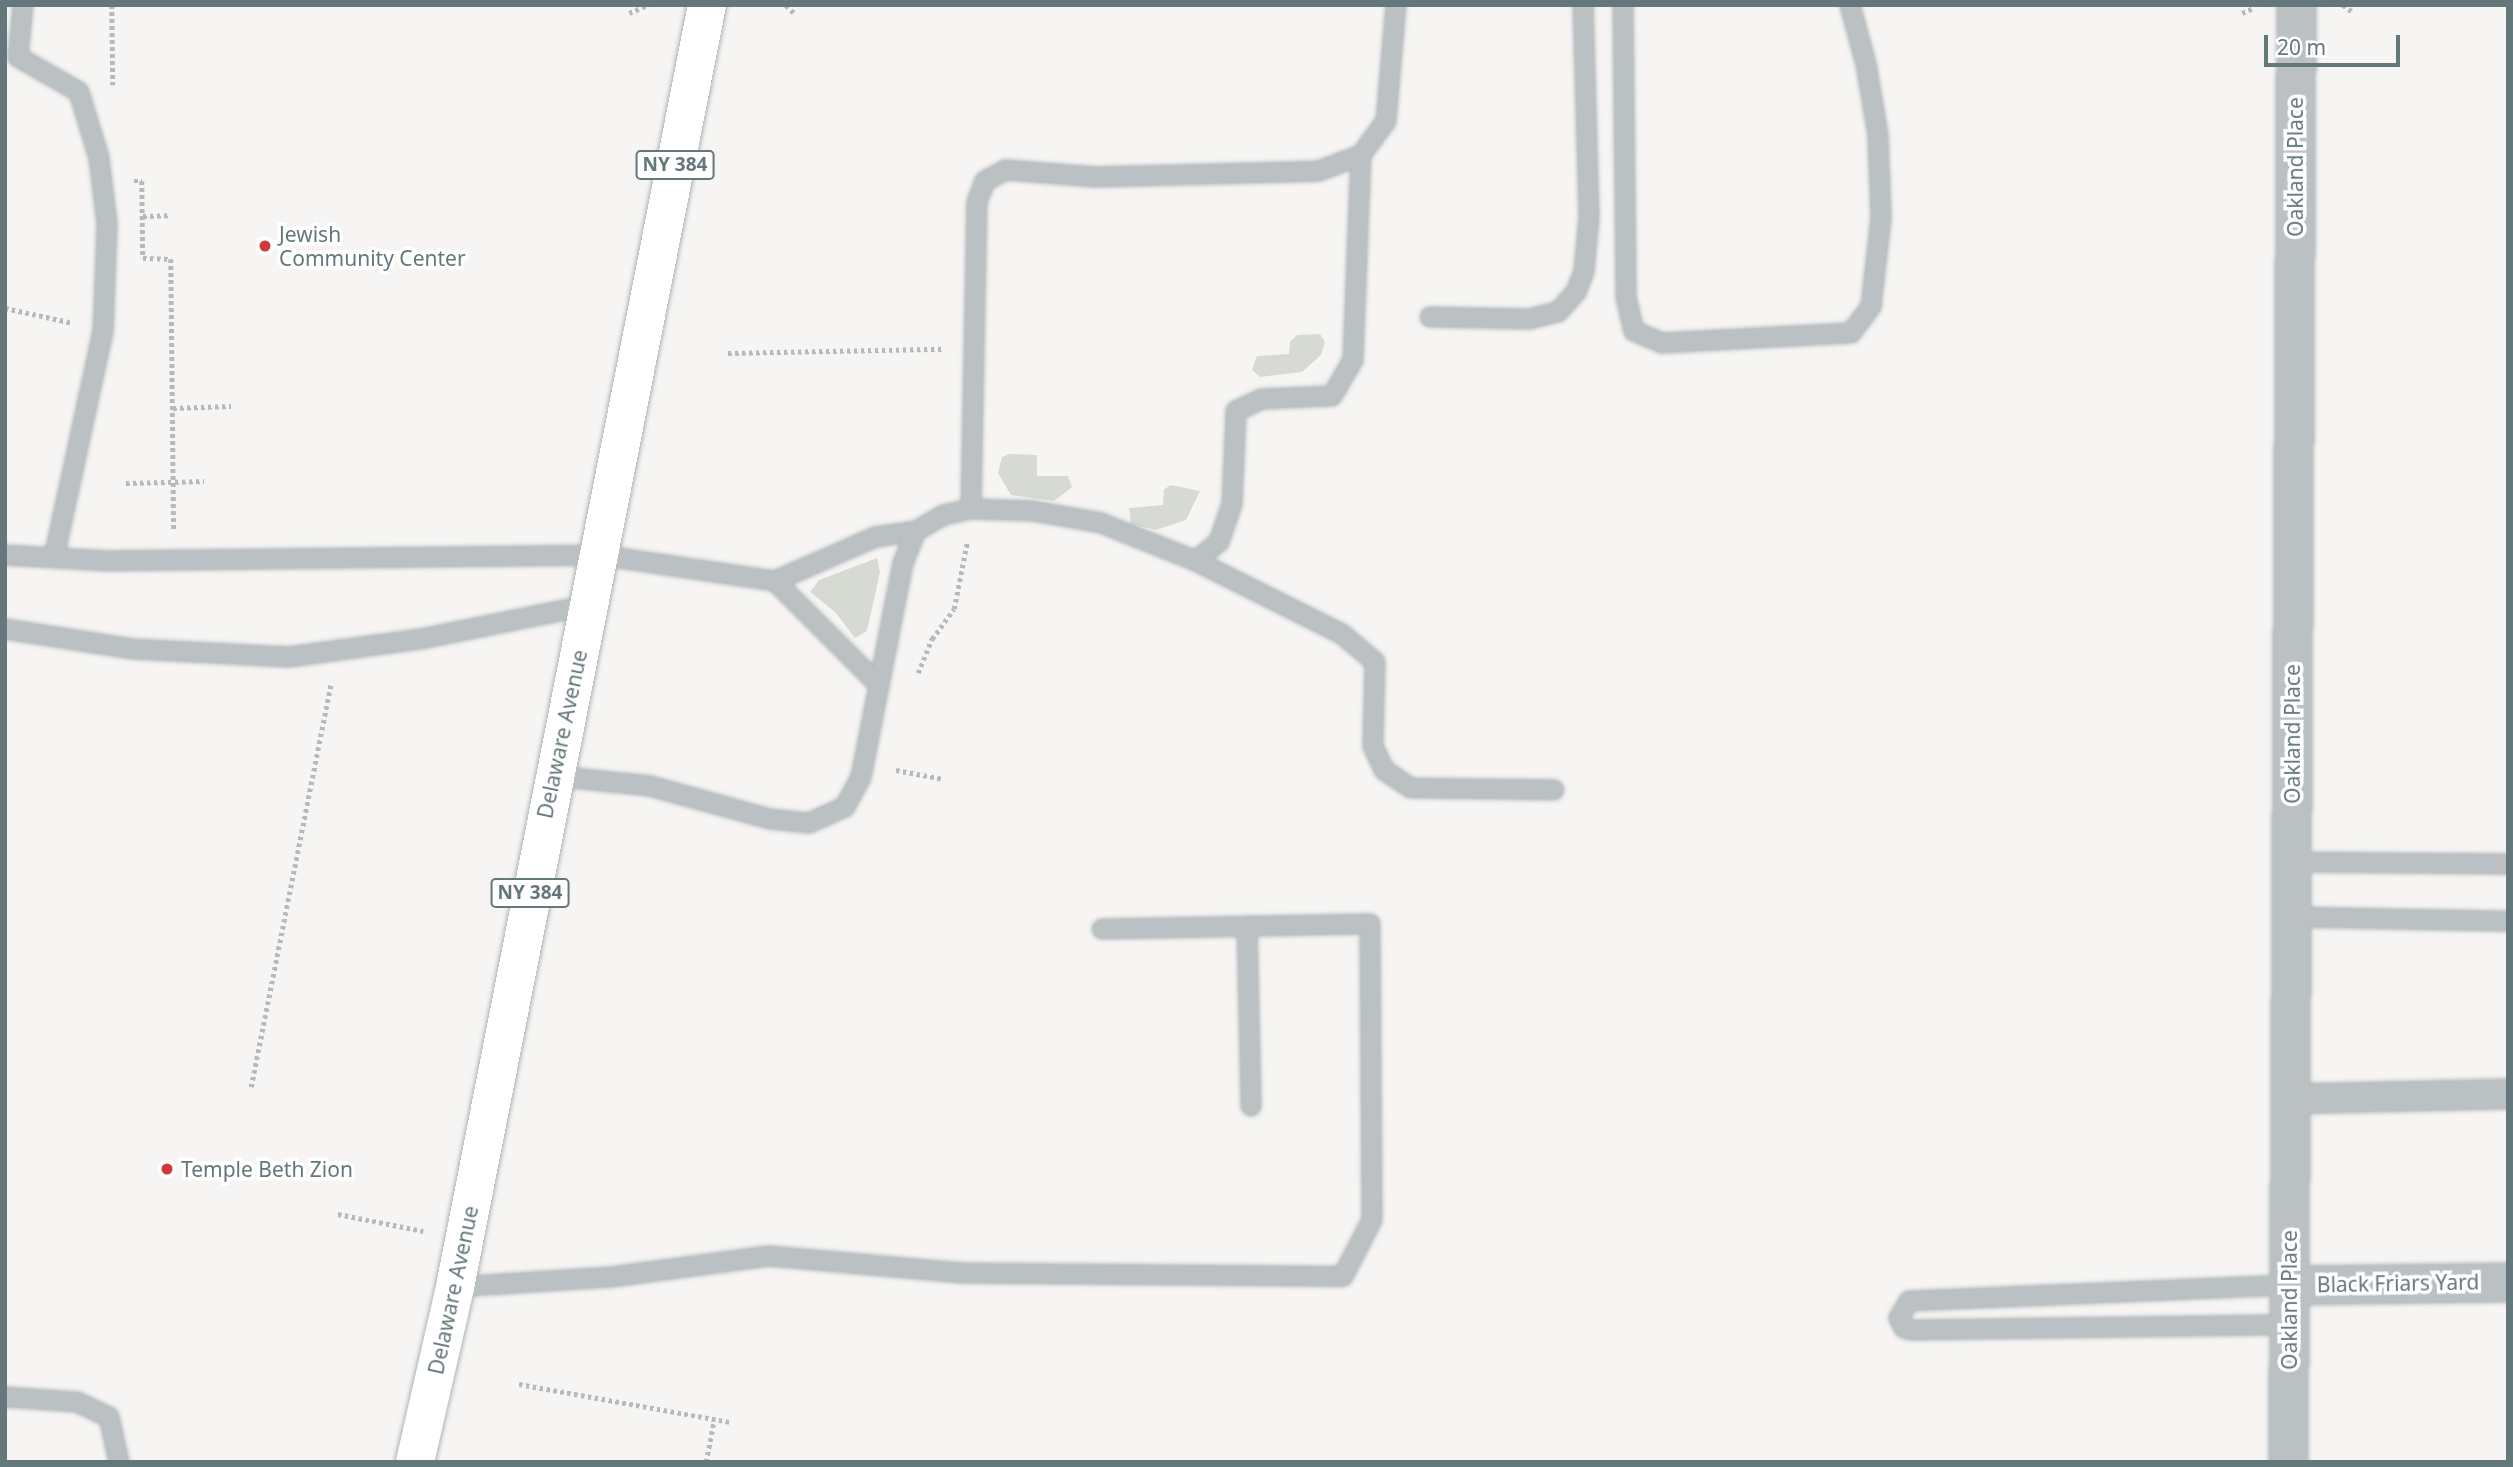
<!DOCTYPE html>
<html>
<head>
<meta charset="utf-8">
<style>
	body { margin:0 }
	#map { position:relative; width:2513px; height:1467px; overflow:hidden; background:#f6f5f3; font-family:"Noto Sans",sans-serif }
	div>[style] { position:absolute }
	[style*='--x'] { left:calc(var(--x)*1px); top:calc(var(--y)*1px); width:calc(var(--w)*1px); rotate:calc(var(--a)*1deg) }
	.green>* { inset:0; background:#d7dad3 }
	.path>* { height:4.5px; margin-top:-2.25px; transform-origin:0; background:repeating-linear-gradient(90deg,#b6babc 0 3.5px,transparent 0 7px) }
	.roads { filter:drop-shadow(0 0 2px #adb4b6) drop-shadow(0 0 2px #adb4b6) }
	.service>* { height:18px; margin:-9px; padding:0 9px; transform-origin:9px; border-radius:9px; background:#bbc1c3 }
	.pedestrian>* { height:28px; margin:-14px; padding:0 14px; transform-origin:14px; border-radius:14px; background:#bbc1c3 }
	.minor>* { height:37px; margin:-18.5px; padding:0 18.5px; transform-origin:18.5px; border-radius:18.5px; background:#bbc1c3 }
	.primary>* { height:38px; margin:-19px; padding:0 19px; transform-origin:19px; border-radius:19px; background:#fff }
	.dots>* { width:19px; height:19px; translate:-50% -50%; box-sizing:border-box; border:4px solid #fff; border-radius:50% }
	span { translate:-50% -50%; white-space:nowrap; text-align:center; line-height:1.15; -webkit-text-stroke:7px #fff; paint-order:stroke }
	.shield-label span { padding:2px 5px; background:#fff; border:2px solid; border-radius:5px; -webkit-text-stroke-width:0 }
	.shield-label { font-size:19px; color:#64777b; font-weight:700 }
	.street-label { font-size:21px; color:#64777b }
	.poi-label { font-size:21px; color:#64777b }
	.left { translate:0 -50%; text-align:left }
	.frame { position:absolute; inset:0; border:7px solid #64777b; pointer-events:none }
	.scale { position:absolute; left:2264px; top:35px; width:136px; height:32px; box-sizing:border-box; border:4px solid #64777b; border-top:0; padding-left:9px; font-size:21px; line-height:24px; white-space:nowrap; color:#64777b; -webkit-text-stroke:5px #fff; paint-order:stroke }
</style>
</head>
<body>
<div id="map">
	<div class="green">
		<div style="clip-path:polygon(1320px 334px,1325px 342px,1321px 355px,1302px 372px,1260px 377px,1252px 370px,1257px 356px,1289px 354px,1290px 342px,1297px 335px)"></div>
		<div style="clip-path:polygon(1009px 454px,1037px 455px,1037px 476px,1068px 476px,1072px 487px,1054px 501px,1011px 495px,998px 473px,1002px 457px)"></div>
		<div style="clip-path:polygon(1170px 485px,1200px 491px,1186px 520px,1156px 530px,1131px 524px,1129px 508px,1163px 505px,1164px 490px)"></div>
		<div style="clip-path:polygon(877px 558px,880px 572px,867px 631px,855px 638px,835px 612px,810px 592px,819px 580px)"></div>
	</div>
	<div class="path">
		<div style="--x:112;--y:5;--w:80;--a:89.3"></div>
		<div style="--x:786;--y:5;--w:14;--a:45"></div>
		<div style="--x:2343;--y:5;--w:12;--a:35"></div>
		<div style="--x:629;--y:13;--w:21;--a:-23"></div>
		<div style="--x:2242;--y:13;--w:13;--a:-23"></div>
		<div style="--x:134;--y:181;--w:8;--a:0"></div>
		<div style="--x:142;--y:181;--w:77;--a:89.3"></div>
		<div style="--x:143;--y:258;--w:28;--a:2"></div>
		<div style="--x:171;--y:259;--w:270;--a:89.4"></div>
		<div style="--x:143;--y:216;--w:25;--a:-2"></div>
		<div style="--x:5;--y:308;--w:70;--a:12.4"></div>
		<div style="--x:728;--y:353;--w:216;--a:-1.1"></div>
		<div style="--x:173;--y:408;--w:58;--a:-2"></div>
		<div style="--x:126;--y:483;--w:78;--a:-1.5"></div>
		<div style="--x:918;--y:673;--w:37;--a:-68"></div>
		<div style="--x:932;--y:639;--w:37;--a:-54"></div>
		<div style="--x:954;--y:609;--w:67;--a:-78.9"></div>
		<div style="--x:896;--y:770;--w:48;--a:10.8"></div>
		<div style="--x:251;--y:1087;--w:413;--a:-78.8"></div>
		<div style="--x:338;--y:1214;--w:87;--a:11.3"></div>
		<div style="--x:519;--y:1384;--w:214;--a:10.2"></div>
		<div style="--x:706;--y:1462;--w:43;--a:-79.2"></div>
	</div>
	<div class="roads">
		<div class="service">
			<div style="--x:23;--y:5;--w:52;--a:95.5"></div>
			<div style="--x:18;--y:57;--w:70;--a:29.8"></div>
			<div style="--x:79;--y:92;--w:69;--a:73.1"></div>
			<div style="--x:99;--y:158;--w:66;--a:83.1"></div>
			<div style="--x:107;--y:224;--w:107;--a:92.1"></div>
			<div style="--x:103;--y:331;--w:232;--a:102.2"></div>
			<div style="--x:1623;--y:5;--w:292;--a:89.4"></div>
			<div style="--x:1626;--y:297;--w:35;--a:77"></div>
			<div style="--x:1634;--y:331;--w:30;--a:23"></div>
			<div style="--x:1662;--y:343;--w:189;--a:-3"></div>
			<div style="--x:1851;--y:333;--w:34;--a:-53"></div>
			<div style="--x:1871;--y:306;--w:89;--a:-83.5"></div>
			<div style="--x:1881;--y:218;--w:83;--a:-92.1"></div>
			<div style="--x:1878;--y:135;--w:72;--a:-99.6"></div>
			<div style="--x:1866;--y:64;--w:61;--a:-105.2"></div>
			<div style="--x:1430;--y:317;--w:99;--a:1.2"></div>
			<div style="--x:1529;--y:319;--w:30;--a:-14"></div>
			<div style="--x:1558;--y:312;--w:27;--a:-48"></div>
			<div style="--x:1576;--y:292;--w:22;--a:-69"></div>
			<div style="--x:1584;--y:271;--w:54;--a:-84.7"></div>
			<div style="--x:1589;--y:217;--w:212;--a:-91.6"></div>
			<div style="--x:971;--y:509;--w:307;--a:-88.9"></div>
			<div style="--x:977;--y:202;--w:22;--a:-69"></div>
			<div style="--x:985;--y:181;--w:24;--a:-28"></div>
			<div style="--x:1006;--y:170;--w:90;--a:4.4"></div>
			<div style="--x:1096;--y:177;--w:223;--a:-1.5"></div>
			<div style="--x:1319;--y:171;--w:45;--a:-20.9"></div>
			<div style="--x:1361;--y:155;--w:42;--a:-53.7"></div>
			<div style="--x:1386;--y:121;--w:116;--a:-85.1"></div>
			<div style="--x:5;--y:555;--w:104;--a:3.3"></div>
			<div style="--x:109;--y:561;--w:489;--a:-0.7"></div>
			<div style="--x:598;--y:555;--w:179;--a:8.4"></div>
			<div style="--x:1196;--y:561;--w:163;--a:26.6"></div>
			<div style="--x:1342;--y:634;--w:43;--a:40.3"></div>
			<div style="--x:1375;--y:662;--w:84;--a:91.4"></div>
			<div style="--x:1373;--y:746;--w:26;--a:65"></div>
			<div style="--x:1384;--y:770;--w:32;--a:34"></div>
			<div style="--x:1411;--y:788;--w:143;--a:0.8"></div>
			<div style="--x:5;--y:629;--w:130;--a:8.9"></div>
			<div style="--x:133;--y:649;--w:156;--a:2.9"></div>
			<div style="--x:289;--y:657;--w:133;--a:-7.8"></div>
			<div style="--x:421;--y:639;--w:171;--a:-11.4"></div>
			<div style="--x:879;--y:685;--w:147;--a:-135"></div>
			<div style="--x:775;--y:581;--w:109;--a:-23.7"></div>
			<div style="--x:875;--y:537;--w:41;--a:-8.3"></div>
			<div style="--x:553;--y:776;--w:98;--a:5.9"></div>
			<div style="--x:650;--y:786;--w:124;--a:15.4"></div>
			<div style="--x:770;--y:819;--w:39;--a:6"></div>
			<div style="--x:809;--y:823;--w:39;--a:-24"></div>
			<div style="--x:845;--y:807;--w:34;--a:-62"></div>
			<div style="--x:861;--y:777;--w:218;--a:-78.9"></div>
			<div style="--x:903;--y:563;--w:35;--a:-68"></div>
			<div style="--x:916;--y:531;--w:32;--a:-30"></div>
			<div style="--x:944;--y:515;--w:28;--a:-13"></div>
			<div style="--x:971;--y:509;--w:62;--a:1.8"></div>
			<div style="--x:1033;--y:511;--w:69;--a:10"></div>
			<div style="--x:1101;--y:523;--w:102;--a:21.8"></div>
			<div style="--x:1196;--y:561;--w:30;--a:-40"></div>
			<div style="--x:1219;--y:542;--w:40;--a:-71.1"></div>
			<div style="--x:1232;--y:504;--w:93;--a:-87.5"></div>
			<div style="--x:1236;--y:411;--w:29;--a:-25"></div>
			<div style="--x:1262;--y:399;--w:70;--a:-2.5"></div>
			<div style="--x:1332;--y:396;--w:42;--a:-59.7"></div>
			<div style="--x:1353;--y:360;--w:205;--a:-87.8"></div>
			<div style="--x:2292;--y:862;--w:216;--a:0.5"></div>
			<div style="--x:2291;--y:917;--w:217;--a:1.1"></div>
			<div style="--x:1247;--y:926;--w:180;--a:88.7"></div>
			<div style="--x:2289;--y:1285;--w:380;--a:177.6"></div>
			<div style="--x:1909;--y:1301;--w:20;--a:120"></div>
			<div style="--x:1899;--y:1318;--w:11;--a:63"></div>
			<div style="--x:1904;--y:1328;--w:8;--a:14"></div>
			<div style="--x:1912;--y:1330;--w:377;--a:-0.8"></div>
			<div style="--x:455;--y:1287;--w:156;--a:-3.7"></div>
			<div style="--x:611;--y:1277;--w:159;--a:-7.6"></div>
			<div style="--x:769;--y:1256;--w:194;--a:5"></div>
			<div style="--x:962;--y:1273;--w:381;--a:0.5"></div>
			<div style="--x:1343;--y:1276;--w:63;--a:-62.6"></div>
			<div style="--x:1372;--y:1220;--w:296;--a:-90.4"></div>
			<div style="--x:1370;--y:924;--w:268;--a:178.9"></div>
			<div style="--x:5;--y:1397;--w:72;--a:4"></div>
			<div style="--x:77;--y:1402;--w:35;--a:25"></div>
			<div style="--x:109;--y:1417;--w:46;--a:77.5"></div>
		</div>
		<div class="pedestrian">
			<div style="--x:2290;--y:1099;--w:218;--a:-1.3"></div>
		</div>
		<div class="minor">
			<div style="--x:2289;--y:1285;--w:219;--a:-0.8"></div>
			<div style="--x:2288;--y:1462;--w:1457;--a:-89.69"></div>
		</div>
		<div class="primary">
			<div style="--x:415;--y:1462;--w:180;--a:-77.1"></div>
			<div style="--x:455;--y:1287;--w:1307;--a:-78.88"></div>
		</div>
	</div>
	<div class="dots">
		<div style="left:265px;top:246px;background:#d0393b"></div>
		<div style="left:167px;top:1169px;background:#d0393b"></div>
	</div>
	<div class="shield-label">
		<span style="left:675px;top:165px">NY 384</span>
		<span style="left:530px;top:893px">NY 384</span>
	</div>
	<div class="street-label">
		<span style="left:2295px;top:167px;rotate:-90deg">Oakland Place</span>
		<span style="left:562px;top:734px;rotate:-78deg">Delaware Avenue</span>
		<span style="left:2292px;top:734px;rotate:-90deg">Oakland Place</span>
		<span style="left:2398px;top:1283px;rotate:-1deg">Black Friars Yard</span>
		<span style="left:453px;top:1290px;rotate:-78deg">Delaware Avenue</span>
		<span style="left:2289px;top:1300px;rotate:-90deg">Oakland Place</span>
	</div>
	<div class="poi-label">
		<span class="left" style="left:279px;top:246px">Jewish<br>Community Center</span>
		<span class="left" style="left:181px;top:1169px">Temple Beth Zion</span>
	</div>
	<div class="frame"></div>
	<div class="scale">20 m</div>
</div>
</body>
</html>
